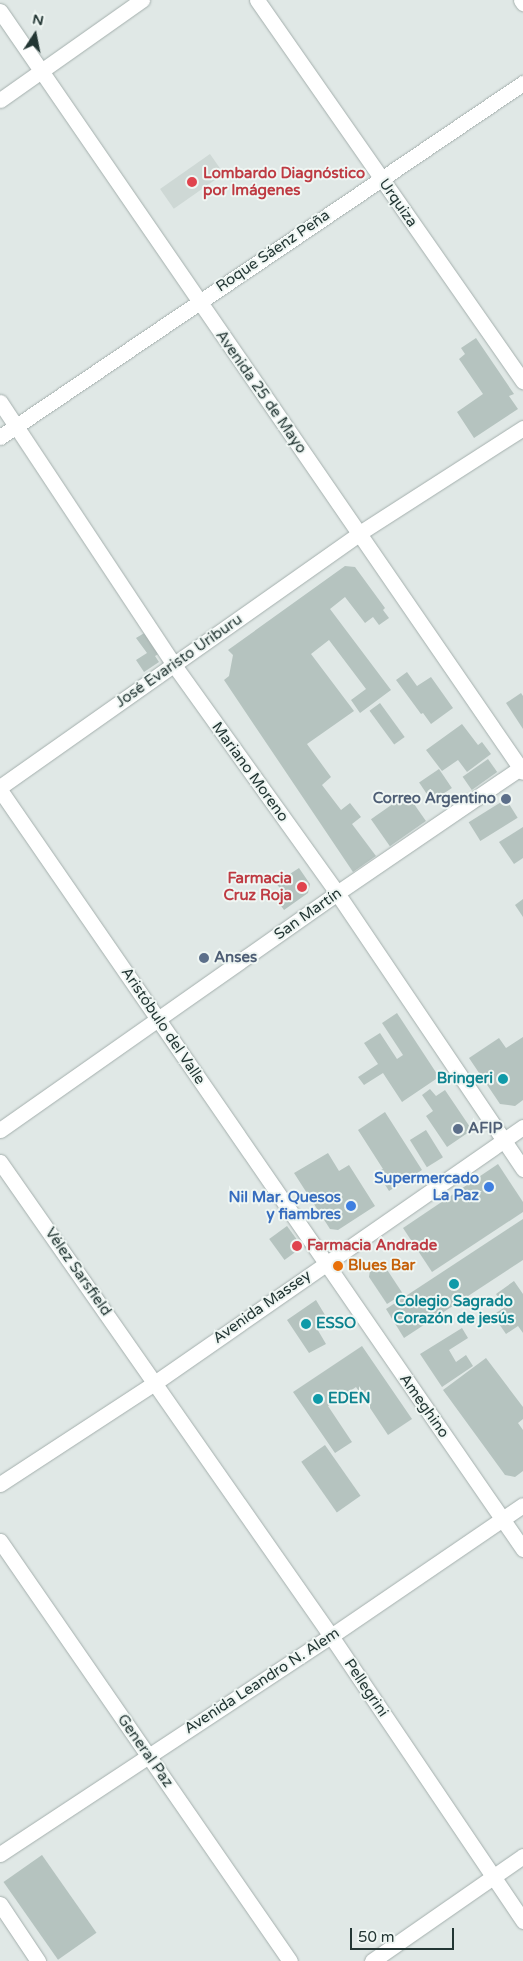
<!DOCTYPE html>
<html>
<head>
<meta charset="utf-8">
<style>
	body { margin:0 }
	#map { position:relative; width:523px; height:1961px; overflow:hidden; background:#e0e8e6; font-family:"Varela Round",sans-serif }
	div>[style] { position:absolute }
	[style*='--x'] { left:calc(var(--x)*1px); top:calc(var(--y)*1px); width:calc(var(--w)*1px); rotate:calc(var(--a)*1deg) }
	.built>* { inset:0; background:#ced8d5; transform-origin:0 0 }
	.building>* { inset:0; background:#b5c3bf; transform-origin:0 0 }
	.roads { filter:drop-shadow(0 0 1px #a4afad) drop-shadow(0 0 1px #a4afad) }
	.minor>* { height:15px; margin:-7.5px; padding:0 7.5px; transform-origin:7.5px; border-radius:7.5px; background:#fff }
	.secondary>* { height:15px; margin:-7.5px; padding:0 7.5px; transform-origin:7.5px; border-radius:7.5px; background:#fff }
	.dots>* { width:14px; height:14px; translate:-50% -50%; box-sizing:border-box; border:2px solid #eff6f3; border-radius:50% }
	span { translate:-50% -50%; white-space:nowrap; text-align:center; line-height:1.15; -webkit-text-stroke:4px #eff6f3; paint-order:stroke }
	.health-label { font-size:15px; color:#be3a42; font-weight:700 }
	.left { translate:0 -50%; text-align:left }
	.right { translate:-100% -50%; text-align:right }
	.street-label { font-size:15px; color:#233634 }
	.service-label { font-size:15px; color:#4e5e75; font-weight:700 }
	.culture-label { font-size:15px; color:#0d838f; font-weight:700 }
	.shop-label { font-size:15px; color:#366cbe; font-weight:700 }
	.food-label { font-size:15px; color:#c56008; font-weight:700 }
	.north { position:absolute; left:10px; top:10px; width:50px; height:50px; -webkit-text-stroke:4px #eff6f3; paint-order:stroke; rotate:11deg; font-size:14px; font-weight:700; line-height:20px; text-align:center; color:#233634 }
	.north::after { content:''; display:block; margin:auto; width:18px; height:22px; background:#233634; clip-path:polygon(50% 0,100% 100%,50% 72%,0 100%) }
	.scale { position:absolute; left:350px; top:1928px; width:104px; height:22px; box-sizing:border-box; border:2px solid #233634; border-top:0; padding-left:6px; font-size:15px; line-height:18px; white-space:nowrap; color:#233634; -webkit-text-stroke:4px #eff6f3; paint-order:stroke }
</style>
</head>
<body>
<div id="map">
	<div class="built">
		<div style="left:210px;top:154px;width:24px;height:61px;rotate:55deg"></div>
	</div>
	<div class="building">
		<div style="clip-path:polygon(476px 338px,514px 394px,509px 396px,518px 409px,474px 438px,457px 412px,483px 394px,459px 359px,465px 354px,461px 348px)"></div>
		<div style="clip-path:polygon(345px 566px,355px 567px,385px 608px,383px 610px,389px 618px,379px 625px,373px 617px,365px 623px,345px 597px,330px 609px,391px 690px,360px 713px,351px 700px,366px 689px,329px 640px,311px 654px,354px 711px,307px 744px,331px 777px,322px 785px,341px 810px,350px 803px,361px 817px,352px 824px,376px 856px,353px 872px,224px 680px,229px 676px,233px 655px,228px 650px)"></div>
		<div style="clip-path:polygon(146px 632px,160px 653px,155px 656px,159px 662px,144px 672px,136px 660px,147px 653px,136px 638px)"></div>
		<div style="clip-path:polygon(407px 672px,417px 686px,431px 677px,453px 708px,431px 724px,423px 713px,421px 714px,396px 680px)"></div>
		<div style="clip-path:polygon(521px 693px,523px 696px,523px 729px,506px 703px)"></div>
		<div style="left:380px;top:703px;width:42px;height:13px;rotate:54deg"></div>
		<div style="clip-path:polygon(462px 724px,478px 745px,482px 742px,491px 754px,467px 772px,458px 760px,442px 771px,426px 750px)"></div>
		<div style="left:488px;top:759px;width:16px;height:31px;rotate:55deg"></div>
		<div style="left:439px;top:769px;width:23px;height:24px;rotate:56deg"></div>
		<div style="left:407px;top:794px;width:33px;height:44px;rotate:55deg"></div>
		<div style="left:506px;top:799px;width:22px;height:44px;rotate:58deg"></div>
		<div style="clip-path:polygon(523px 827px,523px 858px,514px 864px,499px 842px)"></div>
		<div style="clip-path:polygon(299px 868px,310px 884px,308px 893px,284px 910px,274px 896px,282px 891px,276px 883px)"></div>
		<div style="clip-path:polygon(523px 899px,523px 917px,515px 905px)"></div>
		<div style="clip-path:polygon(397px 1013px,439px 1077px,402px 1102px,383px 1073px,364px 1085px,358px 1077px,378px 1064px,364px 1043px,380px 1033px,397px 1059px,403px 1055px,382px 1023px)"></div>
		<div style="clip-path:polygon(523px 1037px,523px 1100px,515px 1106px,500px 1104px,469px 1058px,499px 1038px,506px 1048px)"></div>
		<div style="clip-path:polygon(430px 1089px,436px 1096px,445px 1090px,472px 1130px,447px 1147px,426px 1116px,433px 1111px,422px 1095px)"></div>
		<div style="clip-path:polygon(385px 1112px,422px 1170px,389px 1191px,377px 1172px,383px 1169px,358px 1130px)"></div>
		<div style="left:426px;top:1130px;width:32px;height:19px;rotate:58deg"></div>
		<div style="clip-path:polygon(328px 1153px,339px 1171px,349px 1165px,375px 1206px,338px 1230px,330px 1229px,294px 1173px)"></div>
		<div style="clip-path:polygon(498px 1164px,523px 1202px,523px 1212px,432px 1272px,403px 1228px)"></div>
		<div style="clip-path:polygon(523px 1219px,523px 1260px,404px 1338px,386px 1309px)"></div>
		<div style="left:287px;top:1226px;width:26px;height:22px;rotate:54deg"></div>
		<div style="clip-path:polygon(382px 1262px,403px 1294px,387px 1304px,369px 1277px,370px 1270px)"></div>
		<div style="clip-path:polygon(514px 1281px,523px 1294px,523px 1333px,518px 1326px,506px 1334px,493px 1315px,505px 1307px,496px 1294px)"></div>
		<div style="clip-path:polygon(316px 1300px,328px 1320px,316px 1327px,326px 1344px,309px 1353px,287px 1320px)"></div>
		<div style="clip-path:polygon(462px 1328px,468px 1338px,449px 1350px,456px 1362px,466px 1355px,473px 1366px,442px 1387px,420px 1354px)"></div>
		<div style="clip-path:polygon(362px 1346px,412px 1419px,388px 1435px,356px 1387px,328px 1406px,352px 1442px,335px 1453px,293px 1392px)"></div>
		<div style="clip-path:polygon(486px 1358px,523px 1407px,523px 1419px,518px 1423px,523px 1430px,523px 1471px,515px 1477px,505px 1475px,443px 1390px)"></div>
		<div style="left:325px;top:1445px;width:62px;height:29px;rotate:55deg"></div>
		<div style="left:42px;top:1855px;width:95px;height:47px;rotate:55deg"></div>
	</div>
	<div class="roads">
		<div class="minor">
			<div style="--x:257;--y:0;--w:465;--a:55.1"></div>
			<div style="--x:521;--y:0;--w:4;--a:56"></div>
			<div style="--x:0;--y:100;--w:174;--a:-35.2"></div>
			<div style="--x:0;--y:402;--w:315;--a:56.5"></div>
			<div style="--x:174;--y:665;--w:280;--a:54.4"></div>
			<div style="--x:337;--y:893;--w:333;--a:56"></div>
			<div style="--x:0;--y:437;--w:632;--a:-34.09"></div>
			<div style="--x:0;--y:787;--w:438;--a:-35.2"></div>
			<div style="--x:358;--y:534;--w:196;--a:-32.7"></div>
			<div style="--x:0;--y:790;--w:922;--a:55.43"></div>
			<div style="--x:0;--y:1130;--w:412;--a:-35.1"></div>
			<div style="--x:337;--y:893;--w:225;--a:-34.3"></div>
			<div style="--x:0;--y:1162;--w:578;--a:55.07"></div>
			<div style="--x:331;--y:1636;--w:344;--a:56"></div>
			<div style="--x:0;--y:1541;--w:510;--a:55.38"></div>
			<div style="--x:0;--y:1904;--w:69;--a:56.3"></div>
			<div style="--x:372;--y:1961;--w:184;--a:-34.8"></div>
		</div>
		<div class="secondary">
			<div style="--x:0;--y:11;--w:923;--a:55.5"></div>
			<div style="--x:0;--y:1484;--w:186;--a:-33.2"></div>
			<div style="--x:156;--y:1382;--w:447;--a:-34.8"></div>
			<div style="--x:0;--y:1854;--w:396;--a:-33.4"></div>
			<div style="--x:331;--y:1636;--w:232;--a:-34.3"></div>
		</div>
	</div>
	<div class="dots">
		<div style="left:192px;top:182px;background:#e0444e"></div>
		<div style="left:506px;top:799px;background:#5c6f8a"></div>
		<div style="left:302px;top:887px;background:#e0444e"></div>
		<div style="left:204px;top:958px;background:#5c6f8a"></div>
		<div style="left:503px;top:1079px;background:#0f9aa8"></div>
		<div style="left:458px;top:1129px;background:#5c6f8a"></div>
		<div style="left:489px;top:1187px;background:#3f7fe0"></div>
		<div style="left:351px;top:1206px;background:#3f7fe0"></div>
		<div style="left:297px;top:1246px;background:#e0444e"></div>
		<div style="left:338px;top:1266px;background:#e8710a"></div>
		<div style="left:454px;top:1284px;background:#0f9aa8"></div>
		<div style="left:306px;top:1324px;background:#0f9aa8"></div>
		<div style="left:318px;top:1399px;background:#0f9aa8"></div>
	</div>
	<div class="health-label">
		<span class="left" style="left:203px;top:182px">Lombardo Diagnóstico<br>por Imágenes</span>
		<span class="right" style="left:292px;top:887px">Farmacia<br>Cruz Roja</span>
		<span class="left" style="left:307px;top:1246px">Farmacia Andrade</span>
	</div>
	<div class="street-label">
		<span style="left:398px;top:203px;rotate:55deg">Urquiza</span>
		<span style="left:273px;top:251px;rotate:-34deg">Roque Sáenz Peña</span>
		<span style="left:261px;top:392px;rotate:55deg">Avenida 25 de Mayo</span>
		<span style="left:179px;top:661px;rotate:-35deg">José Evaristo Uriburu</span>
		<span style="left:250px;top:772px;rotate:54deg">Mariano Moreno</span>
		<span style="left:308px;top:914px;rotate:-35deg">San Martín</span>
		<span style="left:163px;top:1026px;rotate:56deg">Aristóbulo del Valle</span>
		<span style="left:78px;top:1272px;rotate:55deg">Vélez Sarsfield</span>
		<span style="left:262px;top:1307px;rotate:-35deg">Avenida Massey</span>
		<span style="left:424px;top:1406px;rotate:55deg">Ameghino</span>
		<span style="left:262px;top:1681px;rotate:-33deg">Avenida Leandro N. Alem</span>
		<span style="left:366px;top:1688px;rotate:56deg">Pellegrini</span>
		<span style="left:145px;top:1751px;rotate:55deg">General Paz</span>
	</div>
	<div class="service-label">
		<span class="right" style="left:496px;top:799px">Correo Argentino</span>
		<span class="left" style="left:214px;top:958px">Anses</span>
		<span class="left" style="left:468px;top:1129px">AFIP</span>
	</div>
	<div class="culture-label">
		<span class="right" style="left:493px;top:1079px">Bringeri</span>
		<span style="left:454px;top:1310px">Colegio Sagrado<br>Corazón de jesús</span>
		<span class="left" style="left:316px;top:1324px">ESSO</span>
		<span class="left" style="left:328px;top:1399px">EDEN</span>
	</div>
	<div class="shop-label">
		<span class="right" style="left:479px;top:1187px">Supermercado<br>La Paz</span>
		<span class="right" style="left:341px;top:1206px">Nil Mar. Quesos<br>y fiambres</span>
	</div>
	<div class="food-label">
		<span class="left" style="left:348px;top:1266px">Blues Bar</span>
	</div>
	<div class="north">N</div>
	<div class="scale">50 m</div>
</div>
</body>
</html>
